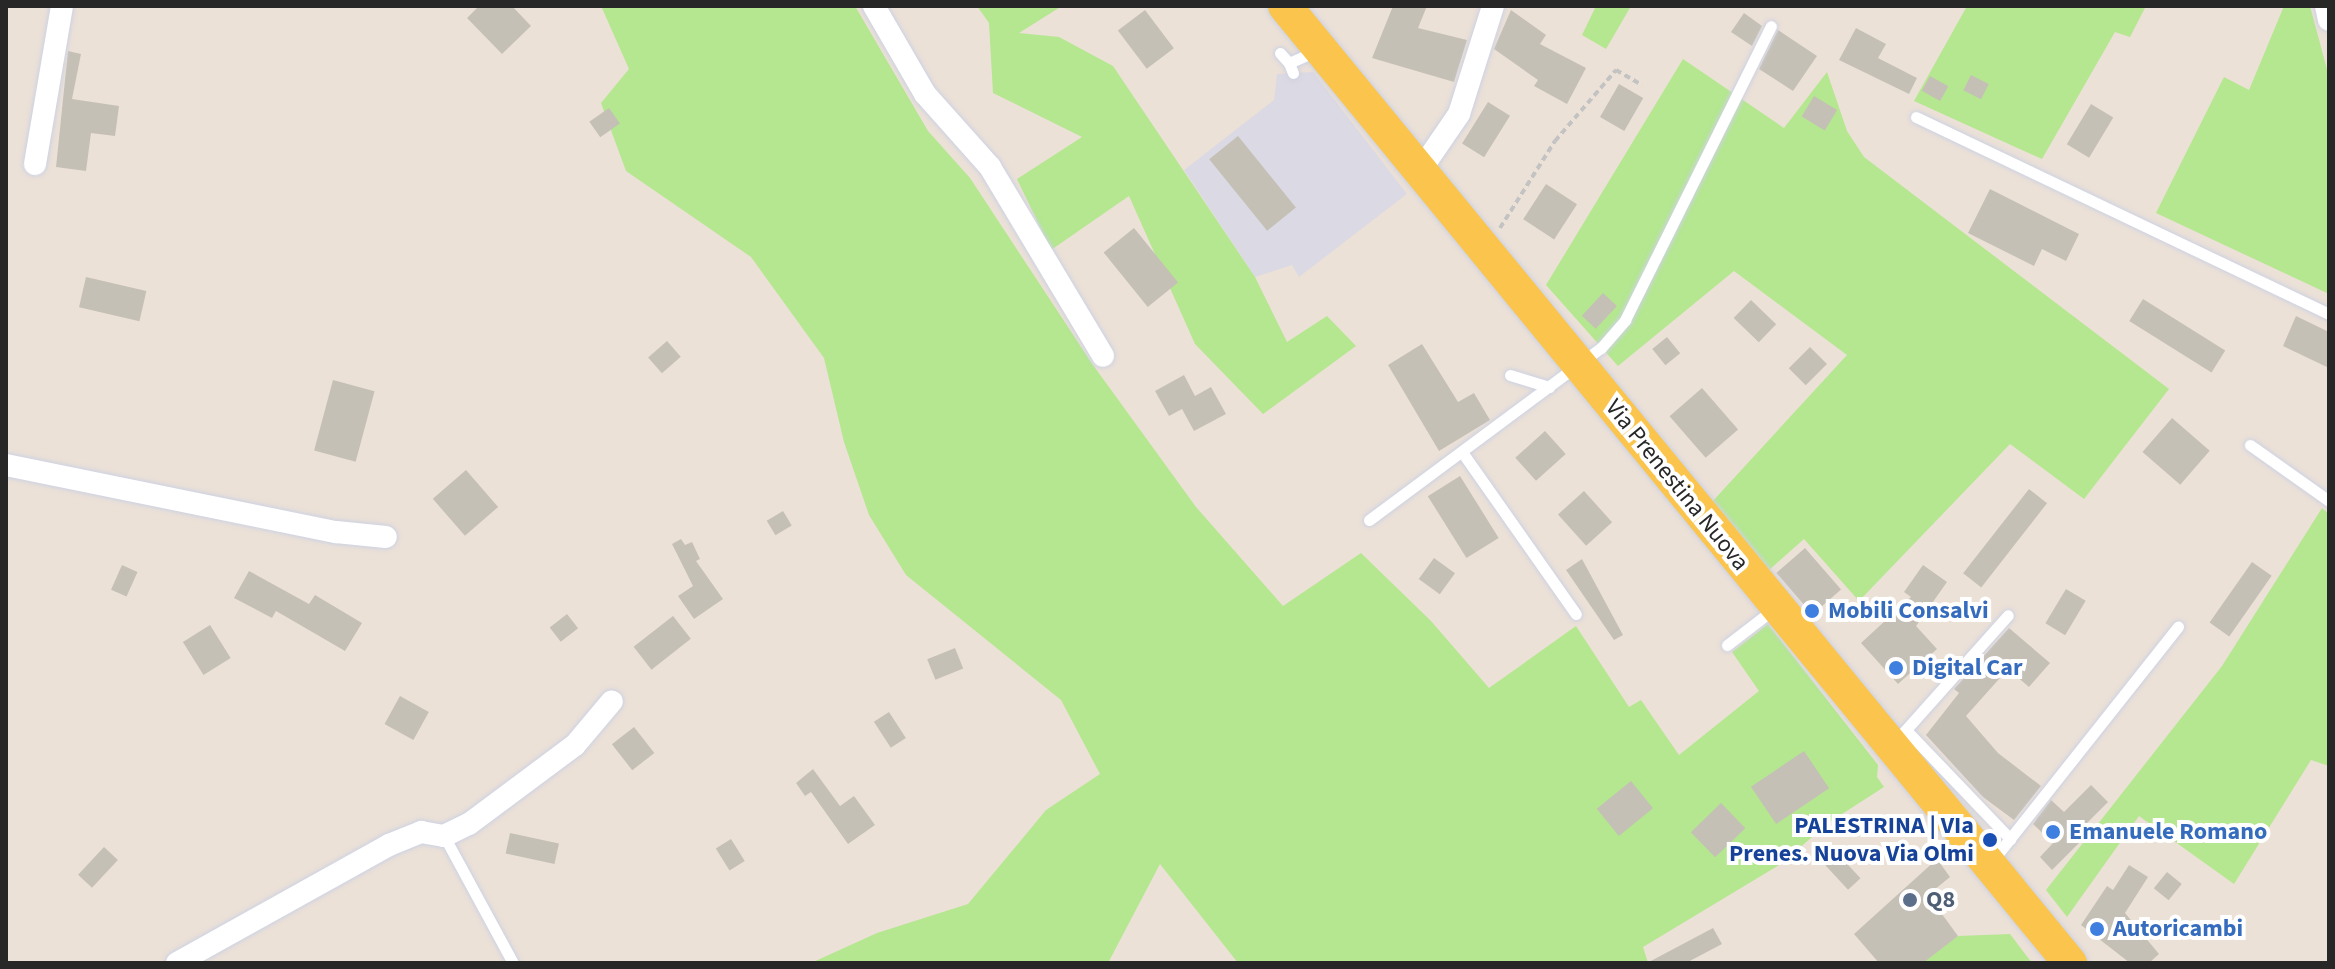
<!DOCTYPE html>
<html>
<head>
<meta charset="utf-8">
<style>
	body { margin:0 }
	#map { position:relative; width:2335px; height:969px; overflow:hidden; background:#ece1d7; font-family:"Source Sans 3",sans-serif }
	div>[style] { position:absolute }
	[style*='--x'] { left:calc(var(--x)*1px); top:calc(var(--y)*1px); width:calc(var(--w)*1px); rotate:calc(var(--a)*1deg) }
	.industrial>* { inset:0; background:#dbd9e3 }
	.green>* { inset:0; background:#b4e78f }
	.building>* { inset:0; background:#c5c0b6; transform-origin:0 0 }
	.path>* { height:4px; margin-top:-2px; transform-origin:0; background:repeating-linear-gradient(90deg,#c3c3c3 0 6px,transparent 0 10px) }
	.roads { filter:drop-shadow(0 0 2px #cdd2e2) drop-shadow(0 0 2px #cdd2e2) }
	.lane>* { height:11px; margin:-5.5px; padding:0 5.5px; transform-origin:5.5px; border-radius:5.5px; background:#fff }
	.street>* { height:22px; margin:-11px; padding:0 11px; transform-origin:11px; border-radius:11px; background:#fff }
	.primary>* { height:34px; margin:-17px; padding:0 17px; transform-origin:17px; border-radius:17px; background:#fbc54d }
	.dots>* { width:22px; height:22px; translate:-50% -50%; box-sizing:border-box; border:4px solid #fff; border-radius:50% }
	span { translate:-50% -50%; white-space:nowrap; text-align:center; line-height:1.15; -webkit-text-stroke:8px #fff; paint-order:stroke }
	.street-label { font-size:24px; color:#272727 }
	.shop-label { font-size:24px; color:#366cbe; font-weight:700 }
	.left { translate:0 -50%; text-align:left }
	.transit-label { font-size:24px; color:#164399; font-weight:700 }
	.right { translate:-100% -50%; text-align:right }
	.service-label { font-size:24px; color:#4e5e75; font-weight:700 }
	.frame { position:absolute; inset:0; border:8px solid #272727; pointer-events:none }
</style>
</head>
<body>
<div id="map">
	<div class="industrial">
		<div style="clip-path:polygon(1313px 72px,1407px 194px,1299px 277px,1292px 265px,1255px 277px,1184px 170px,1274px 100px,1277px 74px)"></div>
	</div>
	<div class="green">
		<div style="clip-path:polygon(601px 6px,855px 6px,928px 131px,970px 178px,1093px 365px,1196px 507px,1283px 606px,1361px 553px,1431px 621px,1489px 688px,1576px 626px,1629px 707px,1641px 700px,1679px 755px,1759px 691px,1732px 652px,1768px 624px,1878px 765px,1877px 777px,1884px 787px,1828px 823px,1781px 864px,1643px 947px,1648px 963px,1238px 963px,1160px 864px,1108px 963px,811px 963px,877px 933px,968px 904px,1046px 810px,1100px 774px,1061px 700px,906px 575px,869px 515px,844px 442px,824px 358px,751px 257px,626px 171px,601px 103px,629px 69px)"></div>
		<div style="clip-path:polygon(977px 6px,1062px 6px,1019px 33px,1059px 37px,1113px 66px,1255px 277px,1287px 342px,1327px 316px,1356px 346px,1263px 414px,1195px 344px,1129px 196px,1051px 250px,1017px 179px,1082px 137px,993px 93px,989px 23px)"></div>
		<div style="clip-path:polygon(1596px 6px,1631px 6px,1606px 49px,1582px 35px)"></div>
		<div style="clip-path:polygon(1967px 6px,2146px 6px,2130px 37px,2115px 32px,2042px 159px,1914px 101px)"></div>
		<div style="clip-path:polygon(2284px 6px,2310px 6px,2329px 77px,2329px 294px,2156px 213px,2224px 77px,2249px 90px)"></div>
		<div style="clip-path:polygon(1683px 59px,1784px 128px,1827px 72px,1847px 131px,1864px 157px,2169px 389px,2084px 499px,2010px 444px,1859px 601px,1804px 539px,1768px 571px,1711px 503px,1847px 355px,1734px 271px,1618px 366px,1546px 285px)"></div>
		<div style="clip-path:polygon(2322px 508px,2329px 514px,2329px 766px,2311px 760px,2234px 884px,2139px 816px,2067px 917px,2046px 890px,2222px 666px)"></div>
		<div style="clip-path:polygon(2010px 934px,2032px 963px,1918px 963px,1958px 936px)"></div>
	</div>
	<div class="building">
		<div style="clip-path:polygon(479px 6px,512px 6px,531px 26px,502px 54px,467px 18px)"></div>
		<div style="clip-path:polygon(1393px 6px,1427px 6px,1418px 28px,1467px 40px,1454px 82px,1372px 58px)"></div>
		<div style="left:1145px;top:10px;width:48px;height:34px;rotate:53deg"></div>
		<div style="clip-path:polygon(1511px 10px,1546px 35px,1540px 44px,1586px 68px,1567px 104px,1534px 86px,1538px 80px,1494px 49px)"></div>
		<div style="clip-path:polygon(1744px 13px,1762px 26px,1752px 46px,1731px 32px)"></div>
		<div style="clip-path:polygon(1856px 28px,1886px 44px,1878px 58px,1917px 78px,1909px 94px,1839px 60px)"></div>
		<div style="clip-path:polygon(1778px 30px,1817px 56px,1793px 91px,1759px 69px)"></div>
		<div style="clip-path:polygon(68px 51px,81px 54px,72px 99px,119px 106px,115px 136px,91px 133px,86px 171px,56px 167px)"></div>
		<div style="left:1971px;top:75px;width:20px;height:17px;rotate:27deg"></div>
		<div style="left:1930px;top:76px;width:21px;height:17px;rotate:29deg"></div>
		<div style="left:1619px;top:84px;width:28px;height:38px;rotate:30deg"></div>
		<div style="left:1814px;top:96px;width:27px;height:24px;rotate:31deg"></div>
		<div style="left:1488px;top:102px;width:26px;height:49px;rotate:32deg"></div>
		<div style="left:2091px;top:104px;width:26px;height:47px;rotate:31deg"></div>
		<div style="left:609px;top:108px;width:19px;height:24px;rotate:55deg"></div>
		<div style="left:1238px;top:136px;width:92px;height:37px;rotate:51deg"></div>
		<div style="left:1546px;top:184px;width:37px;height:42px;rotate:33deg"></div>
		<div style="clip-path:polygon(1990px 189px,2079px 234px,2066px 261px,2042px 249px,2034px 266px,1968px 233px)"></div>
		<div style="left:1134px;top:228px;width:70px;height:39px;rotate:51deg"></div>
		<div style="left:86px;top:277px;width:62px;height:31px;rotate:13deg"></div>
		<div style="left:1603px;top:293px;width:19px;height:31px;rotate:43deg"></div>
		<div style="left:2143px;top:299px;width:97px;height:26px;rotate:32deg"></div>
		<div style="left:1751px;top:300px;width:35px;height:25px;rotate:44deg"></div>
		<div style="clip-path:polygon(2296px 316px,2329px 332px,2329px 368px,2283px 346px)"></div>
		<div style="left:1667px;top:337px;width:21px;height:19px;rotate:51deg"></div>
		<div style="left:667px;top:341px;width:21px;height:25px;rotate:49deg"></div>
		<div style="clip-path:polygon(1422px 344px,1458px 402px,1474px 393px,1490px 420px,1439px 451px,1388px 365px)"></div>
		<div style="left:1810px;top:347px;width:24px;height:30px;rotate:45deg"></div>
		<div style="clip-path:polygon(1184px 375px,1195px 396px,1211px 387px,1226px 414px,1194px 431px,1182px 409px,1169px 416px,1155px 391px)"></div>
		<div style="left:333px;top:380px;width:43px;height:73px;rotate:15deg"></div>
		<div style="left:1702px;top:388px;width:55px;height:43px;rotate:49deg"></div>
		<div style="left:2172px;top:418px;width:50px;height:45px;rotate:41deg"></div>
		<div style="left:1545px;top:431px;width:31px;height:40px;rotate:48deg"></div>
		<div style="left:466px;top:470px;width:49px;height:44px;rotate:49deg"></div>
		<div style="left:1460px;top:476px;width:73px;height:38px;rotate:58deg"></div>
		<div style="left:2029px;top:489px;width:23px;height:107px;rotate:38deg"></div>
		<div style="left:1584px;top:491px;width:42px;height:35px;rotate:48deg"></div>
		<div style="left:783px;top:511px;width:17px;height:19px;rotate:59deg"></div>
		<div style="clip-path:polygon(681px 539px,685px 545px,692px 542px,700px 559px,696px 561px,723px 599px,694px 619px,678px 596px,693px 586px,672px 544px)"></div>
		<div style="left:1805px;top:548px;width:55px;height:38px;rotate:49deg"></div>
		<div style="left:1434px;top:558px;width:26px;height:26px;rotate:36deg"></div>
		<div style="clip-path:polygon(1582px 559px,1623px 635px,1614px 640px,1566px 570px)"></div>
		<div style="left:2252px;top:562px;width:24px;height:74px;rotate:35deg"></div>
		<div style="left:122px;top:565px;width:17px;height:27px;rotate:24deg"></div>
		<div style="clip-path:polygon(1923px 565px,1947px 582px,1916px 626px,1937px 649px,1898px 684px,1861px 643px,1911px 597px,1904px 592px)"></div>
		<div style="clip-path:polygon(249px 571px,309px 604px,315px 595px,362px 623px,345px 651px,276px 611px,272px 618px,234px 598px)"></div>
		<div style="left:2066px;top:589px;width:23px;height:40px;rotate:31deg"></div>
		<div style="left:567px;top:614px;width:18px;height:22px;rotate:52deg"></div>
		<div style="left:673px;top:616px;width:29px;height:50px;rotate:52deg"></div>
		<div style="left:210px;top:625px;width:39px;height:32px;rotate:58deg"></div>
		<div style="clip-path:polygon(2009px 628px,2050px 663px,2029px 687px,2008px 669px,1966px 716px,1998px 753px,2041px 786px,2014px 820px,1983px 797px,1926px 735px,1959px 693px,1954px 689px)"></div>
		<div style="left:955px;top:648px;width:22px;height:30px;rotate:68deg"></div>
		<div style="left:400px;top:696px;width:33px;height:32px;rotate:29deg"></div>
		<div style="left:889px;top:712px;width:31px;height:18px;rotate:57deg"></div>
		<div style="left:634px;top:727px;width:33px;height:28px;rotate:52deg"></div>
		<div style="left:1804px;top:751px;width:45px;height:64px;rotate:56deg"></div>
		<div style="clip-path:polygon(813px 769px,840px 806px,854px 796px,875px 825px,848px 844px,811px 792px,805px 796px,796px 783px)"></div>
		<div style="left:1631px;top:781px;width:35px;height:44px;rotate:51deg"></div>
		<div style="clip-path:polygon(2091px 785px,2108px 802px,2081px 829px,2087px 835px,2052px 870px,2040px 857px,2053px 843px,2033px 824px,2051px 800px,2064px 812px)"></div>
		<div style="left:1721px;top:803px;width:35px;height:42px;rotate:46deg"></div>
		<div style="left:510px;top:833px;width:50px;height:21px;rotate:12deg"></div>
		<div style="left:731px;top:839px;width:26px;height:18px;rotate:58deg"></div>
		<div style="left:104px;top:847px;width:19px;height:38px;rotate:43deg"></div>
		<div style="left:1838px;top:854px;width:33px;height:17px;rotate:47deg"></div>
		<div style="clip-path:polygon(1937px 859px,1950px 877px,1928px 895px,1958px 936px,1923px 963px,1879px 963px,1854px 934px)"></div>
		<div style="clip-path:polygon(2129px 865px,2148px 877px,2125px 913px,2159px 954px,2149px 963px,2130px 963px,2081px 925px,2107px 886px,2113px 890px)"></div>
		<div style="left:2167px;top:872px;width:19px;height:21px;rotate:39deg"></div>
		<div style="clip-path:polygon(1713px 928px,1722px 944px,1686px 963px,1647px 963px)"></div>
	</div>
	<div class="path">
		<div style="--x:1500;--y:228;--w:103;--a:-57.7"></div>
		<div style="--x:1555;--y:141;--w:94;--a:-49.3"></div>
		<div style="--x:1616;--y:70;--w:30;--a:30"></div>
	</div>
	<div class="roads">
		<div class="lane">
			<div style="--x:1280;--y:53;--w:13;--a:48"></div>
			<div style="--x:1293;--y:73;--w:11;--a:-112"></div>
			<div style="--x:1289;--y:63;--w:30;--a:-24"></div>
			<div style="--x:1916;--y:117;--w:458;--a:25.5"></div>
			<div style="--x:1510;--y:375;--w:41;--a:17.1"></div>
			<div style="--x:2250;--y:445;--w:97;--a:35.3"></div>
			<div style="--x:1462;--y:452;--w:198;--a:54.9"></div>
			<div style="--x:1369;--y:520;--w:289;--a:-36.6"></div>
			<div style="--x:1601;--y:348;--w:37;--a:-49"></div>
			<div style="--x:1625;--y:320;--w:328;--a:-63.6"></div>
			<div style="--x:1727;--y:645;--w:59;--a:-37.5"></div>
			<div style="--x:1906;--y:730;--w:151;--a:46.3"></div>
			<div style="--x:1894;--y:743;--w:171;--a:-48.3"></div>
			<div style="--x:444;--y:836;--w:145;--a:61.5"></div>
			<div style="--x:1993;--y:860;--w:298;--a:-51.6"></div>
		</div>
		<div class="street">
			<div style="--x:874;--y:6;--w:102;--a:59.9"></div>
			<div style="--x:925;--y:94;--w:98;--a:48.3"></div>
			<div style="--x:990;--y:167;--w:220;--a:59.1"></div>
			<div style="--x:2326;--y:6;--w:14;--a:78"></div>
			<div style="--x:35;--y:164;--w:160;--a:-80.3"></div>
			<div style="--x:1420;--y:171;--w:69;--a:-55.6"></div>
			<div style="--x:1459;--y:114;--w:113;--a:-72.5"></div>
			<div style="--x:6;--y:465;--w:337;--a:11.5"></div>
			<div style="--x:336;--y:532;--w:50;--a:5.7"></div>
			<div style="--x:177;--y:963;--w:243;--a:-29.1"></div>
			<div style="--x:389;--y:845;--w:35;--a:-22"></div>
			<div style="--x:421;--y:832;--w:23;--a:10"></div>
			<div style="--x:444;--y:836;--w:28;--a:-26"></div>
			<div style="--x:469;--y:824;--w:132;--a:-36.7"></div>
			<div style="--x:575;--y:745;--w:57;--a:-49.9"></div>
		</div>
		<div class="primary">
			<div style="--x:1285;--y:6;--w:1238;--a:50.64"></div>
		</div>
	</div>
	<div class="dots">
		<div style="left:1812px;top:611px;background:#3f7fe0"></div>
		<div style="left:1896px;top:668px;background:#3f7fe0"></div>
		<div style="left:2053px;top:832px;background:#3f7fe0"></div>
		<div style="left:1990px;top:840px;background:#1a4fb4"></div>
		<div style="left:1910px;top:900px;background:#5c6f8a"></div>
		<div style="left:2097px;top:929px;background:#3f7fe0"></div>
	</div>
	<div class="street-label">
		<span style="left:1677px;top:485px;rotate:51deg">Via Prenestina Nuova</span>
	</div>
	<div class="shop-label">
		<span class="left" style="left:1828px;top:611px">Mobili Consalvi</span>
		<span class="left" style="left:1912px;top:668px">Digital Car</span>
		<span class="left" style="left:2069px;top:832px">Emanuele Romano</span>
		<span class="left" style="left:2113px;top:929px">Autoricambi</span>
	</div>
	<div class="transit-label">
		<span class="right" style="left:1974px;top:840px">PALESTRINA | VIa<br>Prenes. Nuova Via Olmi</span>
	</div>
	<div class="service-label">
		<span class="left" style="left:1926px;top:900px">Q8</span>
	</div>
	<div class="frame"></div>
</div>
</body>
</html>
